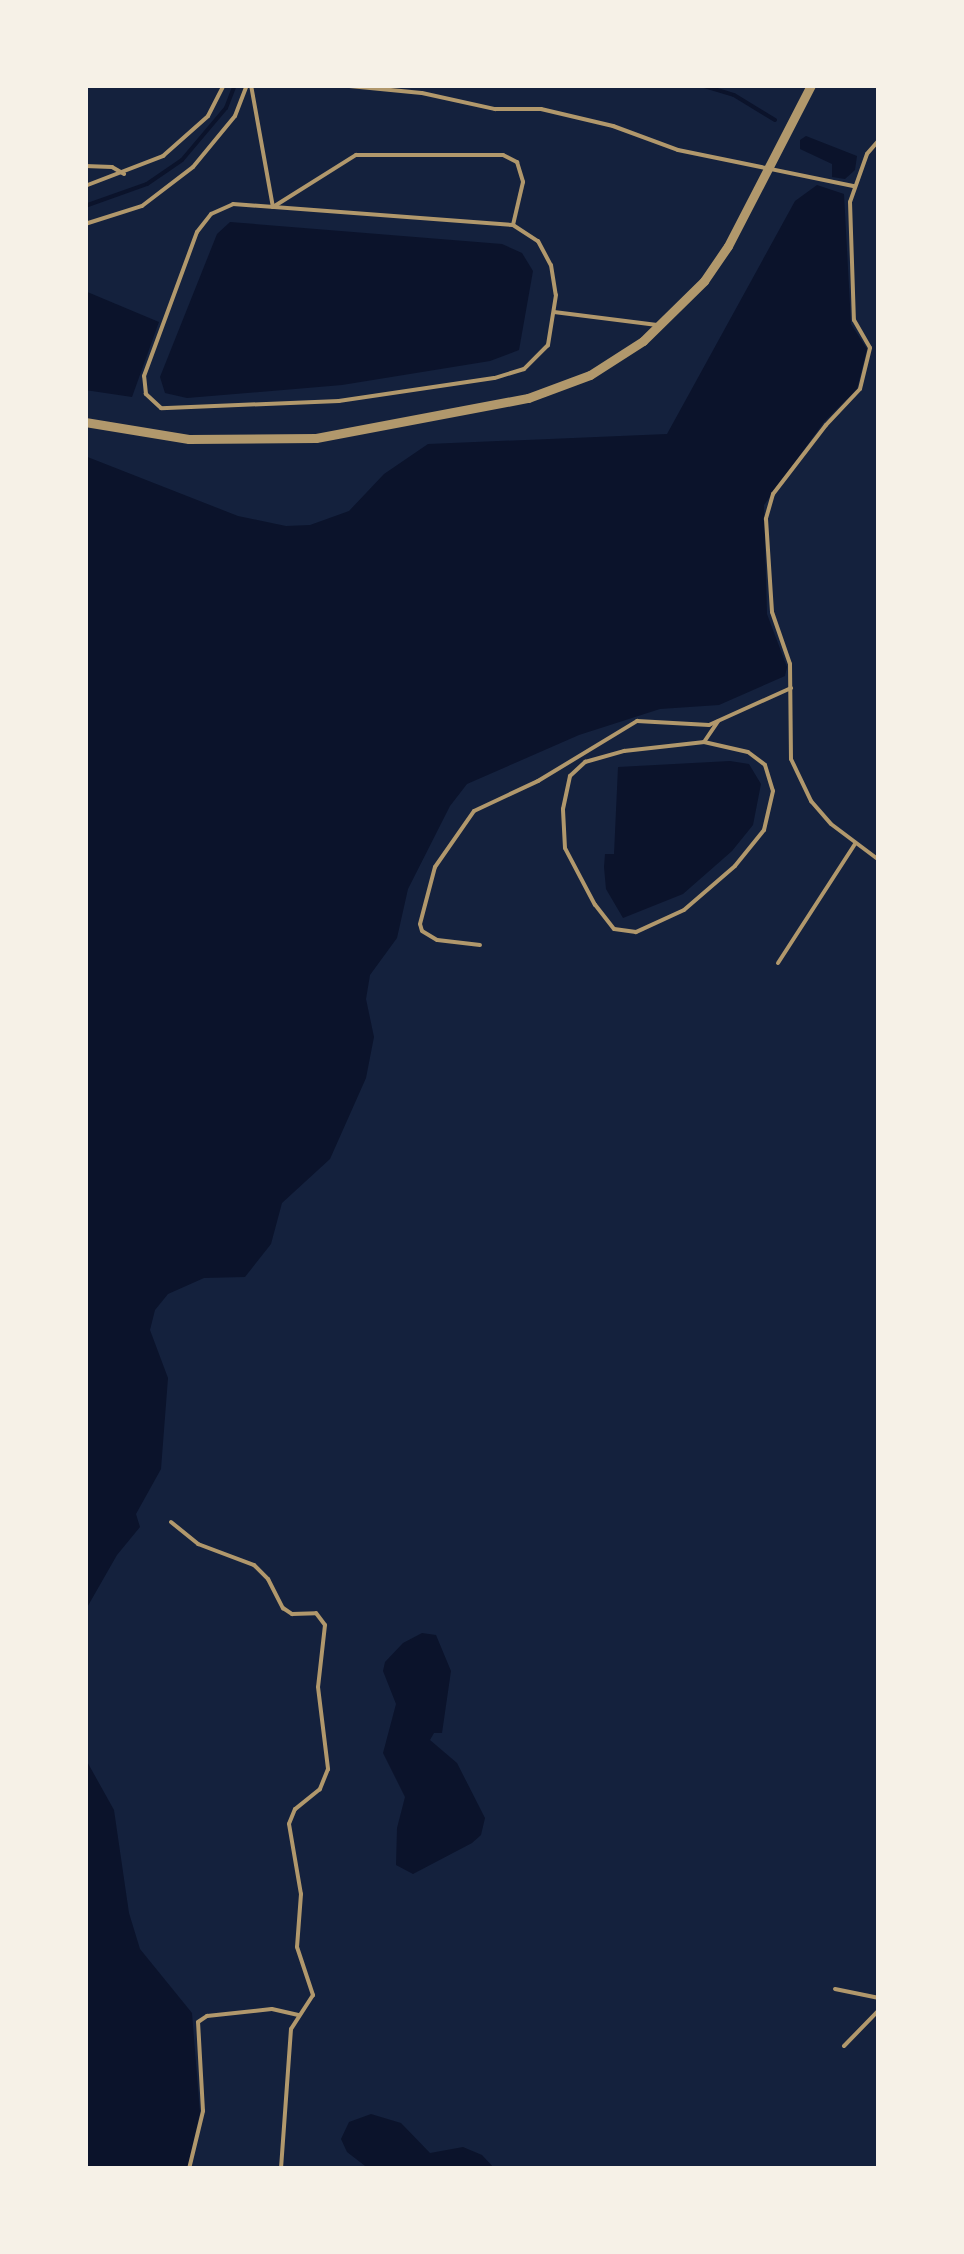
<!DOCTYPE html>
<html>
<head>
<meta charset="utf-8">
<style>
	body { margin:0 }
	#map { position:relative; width:964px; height:2254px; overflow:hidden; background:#14213d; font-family:"Open Sans",sans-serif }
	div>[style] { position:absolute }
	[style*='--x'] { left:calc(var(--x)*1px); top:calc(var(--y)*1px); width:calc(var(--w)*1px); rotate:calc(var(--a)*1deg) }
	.water>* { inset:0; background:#0b132b }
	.stream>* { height:4px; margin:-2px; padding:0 2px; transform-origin:2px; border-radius:2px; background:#0b132b }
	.service>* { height:4px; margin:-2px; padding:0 2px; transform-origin:2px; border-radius:2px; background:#b1986c }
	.tertiary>* { height:9px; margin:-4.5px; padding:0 4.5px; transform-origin:4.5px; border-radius:4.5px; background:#b1986c }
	span { translate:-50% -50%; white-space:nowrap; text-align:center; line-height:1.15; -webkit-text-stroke:8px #f6f1e7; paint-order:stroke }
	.frame { position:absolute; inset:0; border:88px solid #f6f1e7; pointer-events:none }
</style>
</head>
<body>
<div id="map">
	<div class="water">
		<div style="clip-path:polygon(806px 136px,857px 156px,855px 170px,845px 179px,832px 177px,832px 164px,800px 149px,800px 140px)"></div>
		<div style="clip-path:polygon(817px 185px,844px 194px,851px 324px,867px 349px,857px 389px,824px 422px,764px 505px,767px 614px,787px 667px,785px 676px,719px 705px,660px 709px,579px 735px,467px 784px,450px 806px,408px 889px,397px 938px,370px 975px,366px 999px,374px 1037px,366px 1078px,330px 1159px,282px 1203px,271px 1244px,245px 1277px,204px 1278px,168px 1294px,155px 1310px,150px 1330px,168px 1378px,161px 1469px,136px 1514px,140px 1527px,117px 1555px,85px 1611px,85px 456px,238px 516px,286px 526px,310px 525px,349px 511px,384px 474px,428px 444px,667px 434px,795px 201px)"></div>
		<div style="clip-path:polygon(230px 222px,502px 244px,522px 253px,533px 271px,519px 350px,490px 361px,342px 385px,187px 398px,165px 393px,160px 377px,217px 234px)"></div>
		<div style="clip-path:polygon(85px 291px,159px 322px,132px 397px,85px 390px)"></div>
		<div style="clip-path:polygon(730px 761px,749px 764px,761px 784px,753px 825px,732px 851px,683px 894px,623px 918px,606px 889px,604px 867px,605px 854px,614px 854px,618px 767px)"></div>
		<div style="clip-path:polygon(422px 1633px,436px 1635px,451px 1671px,442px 1733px,434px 1733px,430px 1740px,457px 1763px,485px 1818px,481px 1835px,472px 1843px,413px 1874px,396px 1865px,397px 1828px,405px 1797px,383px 1753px,396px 1704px,383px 1671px,385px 1662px,403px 1643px)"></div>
		<div style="clip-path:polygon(85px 1758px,114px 1810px,129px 1913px,140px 1949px,192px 2013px,200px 2113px,187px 2169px,85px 2169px)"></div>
		<div style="clip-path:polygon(371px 2114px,401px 2123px,430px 2153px,463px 2147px,482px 2155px,495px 2169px,369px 2169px,347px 2152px,341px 2139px,349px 2122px)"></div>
	</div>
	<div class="stream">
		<div style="--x:701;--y:85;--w:34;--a:17"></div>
		<div style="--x:734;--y:95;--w:48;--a:31.4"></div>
		<div style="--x:85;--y:206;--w:66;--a:-19.5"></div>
		<div style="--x:147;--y:184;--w:42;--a:-34.4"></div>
		<div style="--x:182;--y:160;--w:68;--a:-49.8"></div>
		<div style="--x:226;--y:108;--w:25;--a:-69"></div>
	</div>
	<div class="service">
		<div style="--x:251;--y:85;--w:124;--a:79.8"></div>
		<div style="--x:273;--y:207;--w:98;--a:-32.1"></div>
		<div style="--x:356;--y:155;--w:147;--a:0"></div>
		<div style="--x:503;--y:155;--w:16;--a:27"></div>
		<div style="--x:517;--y:162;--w:21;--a:73"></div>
		<div style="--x:523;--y:182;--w:44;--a:103.1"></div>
		<div style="--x:339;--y:85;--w:83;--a:5.5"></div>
		<div style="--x:422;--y:93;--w:75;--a:12.4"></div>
		<div style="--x:495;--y:109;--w:46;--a:0"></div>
		<div style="--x:541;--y:109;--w:74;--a:13.3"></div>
		<div style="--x:613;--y:126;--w:69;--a:20.3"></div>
		<div style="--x:678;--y:150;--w:180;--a:11.6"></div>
		<div style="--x:879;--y:140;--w:18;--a:131"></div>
		<div style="--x:867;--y:154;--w:51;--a:109.5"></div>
		<div style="--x:850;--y:202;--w:118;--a:88.1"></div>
		<div style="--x:854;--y:320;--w:32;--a:60"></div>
		<div style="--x:870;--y:348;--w:42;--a:103.7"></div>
		<div style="--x:860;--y:389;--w:50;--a:133.4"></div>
		<div style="--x:826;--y:425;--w:87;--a:127.5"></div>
		<div style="--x:773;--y:494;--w:26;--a:106"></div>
		<div style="--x:766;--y:519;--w:93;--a:86.3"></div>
		<div style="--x:772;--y:612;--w:55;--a:70.9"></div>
		<div style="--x:790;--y:664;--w:95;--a:89.4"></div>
		<div style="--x:791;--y:759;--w:47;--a:64.5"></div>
		<div style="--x:811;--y:801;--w:30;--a:49"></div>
		<div style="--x:831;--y:824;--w:60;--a:36.9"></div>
		<div style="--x:85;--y:166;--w:27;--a:2"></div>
		<div style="--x:112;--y:167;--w:14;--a:30"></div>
		<div style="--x:85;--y:186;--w:84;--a:-21"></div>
		<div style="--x:163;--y:156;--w:60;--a:-41.6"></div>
		<div style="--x:208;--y:116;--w:35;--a:-63"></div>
		<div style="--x:233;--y:204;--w:281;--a:4.3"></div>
		<div style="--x:513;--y:225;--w:30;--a:33"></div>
		<div style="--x:538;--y:241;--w:27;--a:62"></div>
		<div style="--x:551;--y:265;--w:30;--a:81"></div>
		<div style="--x:556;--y:295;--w:51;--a:99.1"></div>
		<div style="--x:548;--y:345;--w:34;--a:135"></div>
		<div style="--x:524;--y:369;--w:31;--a:163"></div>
		<div style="--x:494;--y:378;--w:157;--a:171.6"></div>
		<div style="--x:339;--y:401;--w:178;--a:177.7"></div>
		<div style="--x:161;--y:408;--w:21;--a:-137"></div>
		<div style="--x:146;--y:394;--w:18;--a:-96"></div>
		<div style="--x:144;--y:376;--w:153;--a:-69.8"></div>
		<div style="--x:197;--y:232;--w:23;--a:-52"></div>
		<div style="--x:211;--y:214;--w:24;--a:-24"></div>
		<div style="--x:85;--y:224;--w:60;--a:-17.5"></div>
		<div style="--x:142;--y:206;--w:64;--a:-37.4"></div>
		<div style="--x:193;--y:167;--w:66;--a:-50.5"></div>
		<div style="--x:235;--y:116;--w:33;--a:-69"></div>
		<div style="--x:554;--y:312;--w:104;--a:7.2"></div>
		<div style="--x:704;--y:742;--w:45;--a:12.8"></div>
		<div style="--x:748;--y:752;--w:21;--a:37"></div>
		<div style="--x:765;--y:765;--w:27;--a:73"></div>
		<div style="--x:773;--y:791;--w:40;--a:103"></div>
		<div style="--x:764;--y:830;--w:46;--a:128.9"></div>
		<div style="--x:735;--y:866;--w:67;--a:139.2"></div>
		<div style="--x:684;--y:910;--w:53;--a:155.4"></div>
		<div style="--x:636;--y:932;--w:22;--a:-172"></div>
		<div style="--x:614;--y:929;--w:31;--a:-128"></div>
		<div style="--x:595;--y:905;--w:64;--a:-117.8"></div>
		<div style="--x:565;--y:848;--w:39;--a:-93"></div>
		<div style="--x:563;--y:809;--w:34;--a:-78"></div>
		<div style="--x:570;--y:776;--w:21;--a:-43"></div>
		<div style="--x:585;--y:762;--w:41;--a:-15.8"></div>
		<div style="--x:624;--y:751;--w:81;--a:-6.4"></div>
		<div style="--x:704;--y:742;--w:25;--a:-56"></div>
		<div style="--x:480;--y:945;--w:43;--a:-173.4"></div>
		<div style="--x:437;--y:940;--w:17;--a:-149"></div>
		<div style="--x:422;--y:931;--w:7;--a:-106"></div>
		<div style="--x:420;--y:924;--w:59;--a:-75.3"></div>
		<div style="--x:435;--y:867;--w:68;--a:-55.1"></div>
		<div style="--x:474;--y:811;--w:71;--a:-25.1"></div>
		<div style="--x:538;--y:781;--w:116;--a:-31.2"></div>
		<div style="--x:637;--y:721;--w:72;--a:3.2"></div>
		<div style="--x:709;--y:725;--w:90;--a:-24.3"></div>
		<div style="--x:778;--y:963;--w:142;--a:-57.1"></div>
		<div style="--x:171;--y:1522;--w:35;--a:39"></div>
		<div style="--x:198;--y:1544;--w:60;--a:20.6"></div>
		<div style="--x:254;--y:1565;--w:20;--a:45"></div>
		<div style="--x:268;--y:1579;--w:33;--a:63"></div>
		<div style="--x:283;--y:1608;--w:11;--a:34"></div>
		<div style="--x:292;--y:1614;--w:24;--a:-2"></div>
		<div style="--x:316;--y:1613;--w:15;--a:53"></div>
		<div style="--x:325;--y:1625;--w:62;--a:96.4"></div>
		<div style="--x:318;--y:1687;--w:83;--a:83"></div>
		<div style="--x:328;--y:1769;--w:22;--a:112"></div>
		<div style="--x:320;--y:1789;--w:32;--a:141"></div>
		<div style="--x:295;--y:1809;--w:16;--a:112"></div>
		<div style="--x:289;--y:1824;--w:71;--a:80.3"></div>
		<div style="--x:301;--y:1894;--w:53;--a:94.3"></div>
		<div style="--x:297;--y:1947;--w:51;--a:71.6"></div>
		<div style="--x:313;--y:1995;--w:40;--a:122.9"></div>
		<div style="--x:291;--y:2029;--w:140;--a:94.1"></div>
		<div style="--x:835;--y:1989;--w:45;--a:11.6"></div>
		<div style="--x:844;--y:2046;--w:50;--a:-45.8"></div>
		<div style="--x:189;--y:2169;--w:60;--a:-76.4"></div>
		<div style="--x:203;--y:2111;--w:89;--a:-93.2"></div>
		<div style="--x:198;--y:2022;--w:11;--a:-34"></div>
		<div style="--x:207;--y:2016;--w:65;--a:-6.1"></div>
		<div style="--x:272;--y:2009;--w:27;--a:13"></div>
	</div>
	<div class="tertiary">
		<div style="--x:85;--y:422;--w:105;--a:9.3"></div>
		<div style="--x:189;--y:439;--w:127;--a:-0.5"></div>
		<div style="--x:316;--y:438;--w:216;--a:-10.7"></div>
		<div style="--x:528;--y:398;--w:66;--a:-20.4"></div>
		<div style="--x:590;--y:375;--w:63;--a:-32.7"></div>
		<div style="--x:643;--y:341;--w:86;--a:-44.5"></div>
		<div style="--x:704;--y:281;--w:42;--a:-55.6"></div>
		<div style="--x:728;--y:246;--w:181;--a:-62.7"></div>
	</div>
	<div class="frame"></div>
</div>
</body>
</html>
